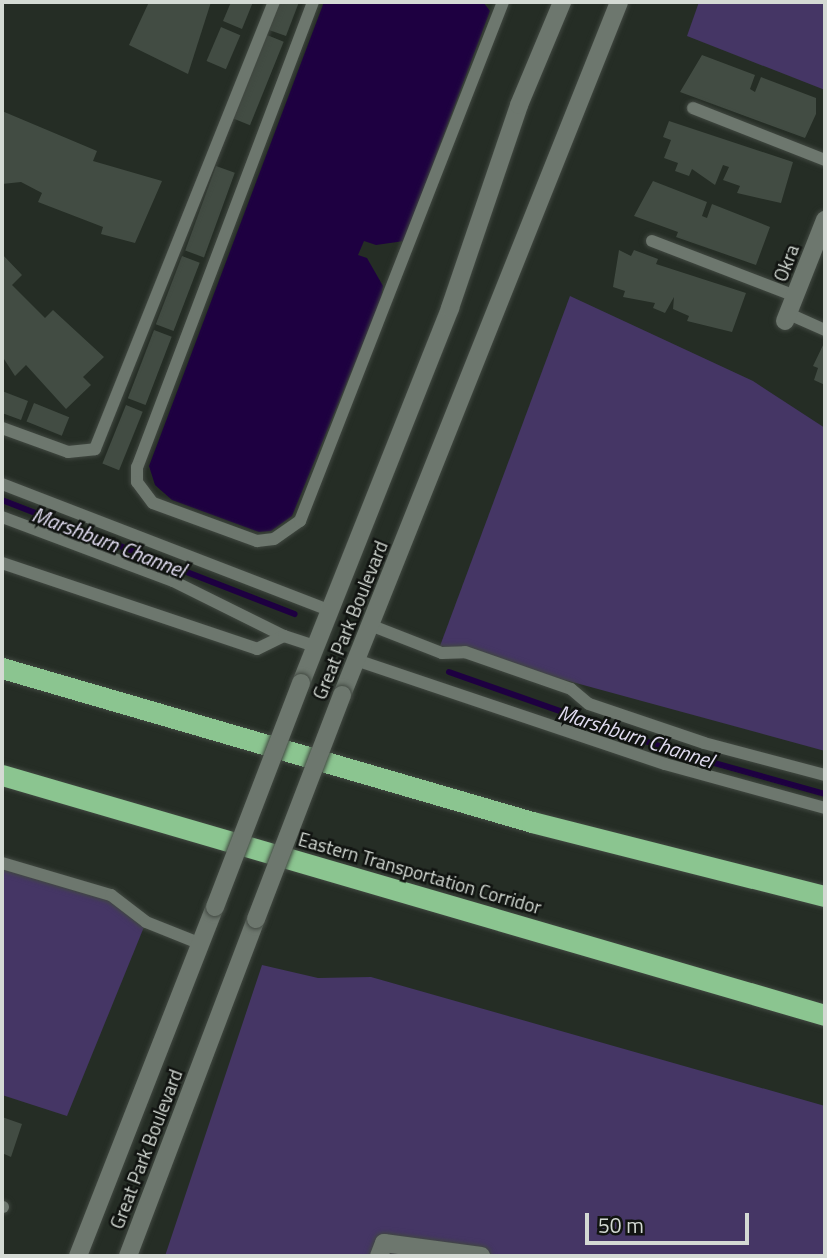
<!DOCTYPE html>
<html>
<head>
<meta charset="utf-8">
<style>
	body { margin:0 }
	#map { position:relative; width:827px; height:1258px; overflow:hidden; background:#252d25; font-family:"Titillium Web",sans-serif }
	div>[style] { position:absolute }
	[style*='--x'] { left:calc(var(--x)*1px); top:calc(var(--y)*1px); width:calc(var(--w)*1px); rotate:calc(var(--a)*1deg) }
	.green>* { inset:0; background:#453665 }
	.water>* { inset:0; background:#1e0041 }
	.stream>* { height:6px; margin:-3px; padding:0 3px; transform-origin:3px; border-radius:3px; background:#1e0041 }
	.building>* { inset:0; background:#424c43; transform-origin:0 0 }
	.roads { filter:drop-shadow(0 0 2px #414841) drop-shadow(0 0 2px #414841) }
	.lane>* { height:12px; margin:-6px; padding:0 6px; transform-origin:6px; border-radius:6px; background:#6d776e }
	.street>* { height:18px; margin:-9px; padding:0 9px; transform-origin:9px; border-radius:9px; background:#6d776e }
	.secondary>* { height:18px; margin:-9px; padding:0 9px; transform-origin:9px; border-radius:9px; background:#6d776e }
	.highway>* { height:21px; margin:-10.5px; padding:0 10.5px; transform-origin:10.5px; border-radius:10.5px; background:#8bc590 }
	.bridges { filter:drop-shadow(0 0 2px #414841) drop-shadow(0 0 2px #414841) }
	.secondary-bridge>* { height:18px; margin:-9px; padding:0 9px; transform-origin:9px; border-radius:9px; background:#6d776e }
	span { translate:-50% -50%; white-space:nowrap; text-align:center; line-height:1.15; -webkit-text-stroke:5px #111411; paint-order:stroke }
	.street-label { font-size:19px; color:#d4dad4 }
	.water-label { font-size:21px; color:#e1dcf1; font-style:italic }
	.frame { position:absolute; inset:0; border:4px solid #d4dad4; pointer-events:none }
	.scale { position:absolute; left:585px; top:1213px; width:164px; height:32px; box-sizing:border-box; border:4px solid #d4dad4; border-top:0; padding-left:9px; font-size:21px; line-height:24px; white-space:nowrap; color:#d4dad4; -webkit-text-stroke:5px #111411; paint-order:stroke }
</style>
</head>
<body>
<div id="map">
	<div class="green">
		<div style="clip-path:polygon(699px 2px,825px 2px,825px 90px,687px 36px)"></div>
		<div style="clip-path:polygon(570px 296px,753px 381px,825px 428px,825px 751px,440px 646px)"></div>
		<div style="clip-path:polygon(2px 863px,111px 895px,146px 922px,67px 1116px,2px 1095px)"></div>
		<div style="clip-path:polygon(262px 965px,318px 978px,371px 977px,825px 1106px,825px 1256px,165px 1256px)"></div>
	</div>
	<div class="water">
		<div style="clip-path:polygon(324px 2px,483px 2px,490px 11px,404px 241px,376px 245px,364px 241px,358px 255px,367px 258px,383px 286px,381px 299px,292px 516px,271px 531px,259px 532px,172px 500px,155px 485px,149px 466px)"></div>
	</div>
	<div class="stream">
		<div style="--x:2;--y:500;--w:314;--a:21.3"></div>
		<div style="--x:449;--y:672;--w:247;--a:19.4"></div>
		<div style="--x:682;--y:754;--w:148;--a:15.6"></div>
	</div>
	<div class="building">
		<div style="clip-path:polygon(149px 2px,211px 2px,188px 74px,129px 45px)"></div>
		<div style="clip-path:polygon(231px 2px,253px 2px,242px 29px,223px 21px)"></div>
		<div style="clip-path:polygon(279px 2px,299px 2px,286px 36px,269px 30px)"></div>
		<div style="left:221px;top:27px;width:21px;height:37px;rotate:23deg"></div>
		<div style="left:267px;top:35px;width:18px;height:90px;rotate:22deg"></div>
		<div style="clip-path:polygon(702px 55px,755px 75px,750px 89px,755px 92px,761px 77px,816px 98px,816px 114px,805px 138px,680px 92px)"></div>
		<div style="clip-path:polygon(2px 111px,97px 151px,93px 161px,162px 181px,135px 243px,101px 234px,103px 227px,38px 202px,42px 193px,21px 182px,2px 184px)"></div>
		<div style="clip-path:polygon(669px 121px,793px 162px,781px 203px,737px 193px,740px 186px,723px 180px,729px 167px,723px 165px,715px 185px,692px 169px,689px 176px,675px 171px,678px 163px,664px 158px,671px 140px,663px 137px)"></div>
		<div style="left:216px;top:166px;width:20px;height:90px;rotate:20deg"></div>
		<div style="clip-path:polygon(653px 181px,707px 202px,702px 216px,707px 218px,712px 204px,770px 227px,756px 265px,676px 237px,678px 232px,634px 216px)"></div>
		<div style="clip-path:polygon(619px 250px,631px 256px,634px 250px,658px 259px,656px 264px,746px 293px,732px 332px,687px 321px,689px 316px,673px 309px,674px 297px,665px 313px,653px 308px,655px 303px,623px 297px,625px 291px,613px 287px)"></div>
		<div style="clip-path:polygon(2px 254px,22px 275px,12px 285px,45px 318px,53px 310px,104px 357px,83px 377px,91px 385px,66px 409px,26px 365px,15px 376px,2px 356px)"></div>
		<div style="left:182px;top:256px;width:19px;height:73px;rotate:21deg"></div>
		<div style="left:154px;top:330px;width:19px;height:73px;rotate:21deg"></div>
		<div style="clip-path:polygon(825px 341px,825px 385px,814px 380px,818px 368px,813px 366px)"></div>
		<div style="clip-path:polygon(2px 391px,28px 401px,21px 420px,2px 413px)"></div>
		<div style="left:34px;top:403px;width:38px;height:20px;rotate:22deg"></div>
		<div style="left:126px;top:405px;width:18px;height:63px;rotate:22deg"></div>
		<div style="clip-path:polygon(2px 1117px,22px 1124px,11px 1157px,2px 1153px)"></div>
	</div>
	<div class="roads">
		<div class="lane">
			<div style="--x:313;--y:2;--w:497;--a:110.7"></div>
			<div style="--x:137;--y:467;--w:15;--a:90"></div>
			<div style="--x:137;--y:482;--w:26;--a:53"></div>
			<div style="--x:153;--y:503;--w:111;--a:20.1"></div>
			<div style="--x:257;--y:541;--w:17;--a:-7"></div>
			<div style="--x:274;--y:539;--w:32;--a:-35"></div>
			<div style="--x:300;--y:521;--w:557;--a:-68.64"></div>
			<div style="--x:693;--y:108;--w:142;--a:21.5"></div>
			<div style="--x:652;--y:241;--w:153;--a:21"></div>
			<div style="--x:789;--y:314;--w:39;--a:24"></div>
			<div style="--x:2;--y:428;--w:70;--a:20"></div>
			<div style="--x:68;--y:452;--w:27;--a:-6"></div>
			<div style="--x:95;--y:449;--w:482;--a:-68.2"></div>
			<div style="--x:2;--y:484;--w:350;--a:21.1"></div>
			<div style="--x:2;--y:517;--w:183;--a:20.5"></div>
			<div style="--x:173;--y:581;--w:124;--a:26.4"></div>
			<div style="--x:2;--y:563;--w:269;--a:18.6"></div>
			<div style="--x:257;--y:649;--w:30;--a:-26"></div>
			<div style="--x:284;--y:636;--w:33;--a:18"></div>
			<div style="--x:370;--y:625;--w:77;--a:21.3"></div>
			<div style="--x:442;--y:653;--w:23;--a:-2"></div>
			<div style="--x:465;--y:652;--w:112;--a:19.2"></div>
			<div style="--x:571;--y:689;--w:23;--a:40"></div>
			<div style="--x:589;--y:704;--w:121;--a:18.7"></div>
			<div style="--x:704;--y:743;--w:125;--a:14.8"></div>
			<div style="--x:356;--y:660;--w:326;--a:18.6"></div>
			<div style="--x:665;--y:764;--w:166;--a:15.4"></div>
			<div style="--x:2;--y:863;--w:114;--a:16.4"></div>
			<div style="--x:111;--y:895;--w:44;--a:37.6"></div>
			<div style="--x:146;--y:922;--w:59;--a:21.8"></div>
			<div style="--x:2;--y:1207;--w:1;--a:0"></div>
		</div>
		<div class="street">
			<div style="--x:785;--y:321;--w:109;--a:-68.4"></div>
			<div style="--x:379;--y:1256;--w:14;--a:-69"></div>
			<div style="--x:384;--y:1243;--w:98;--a:7.6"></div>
		</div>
		<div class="secondary">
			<div style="--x:301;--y:683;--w:404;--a:-68.3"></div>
			<div style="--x:450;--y:308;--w:214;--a:-71.2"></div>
			<div style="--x:519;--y:105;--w:112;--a:-67.3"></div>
			<div style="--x:342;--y:695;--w:746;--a:-68.21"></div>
			<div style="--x:78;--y:1256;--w:375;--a:-68.6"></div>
			<div style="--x:128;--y:1256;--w:360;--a:-69.2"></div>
		</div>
		<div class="highway">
			<div style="--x:2;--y:668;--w:552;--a:16.2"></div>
			<div style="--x:532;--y:822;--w:302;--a:14.2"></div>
			<div style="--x:2;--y:775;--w:857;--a:16.26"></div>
		</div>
	</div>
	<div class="bridges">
		<div class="secondary-bridge">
			<div style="--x:215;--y:907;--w:240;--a:-69"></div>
			<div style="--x:256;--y:919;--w:240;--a:-69"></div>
		</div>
	</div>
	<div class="street-label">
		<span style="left:786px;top:263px;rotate:-69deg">Okra</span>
		<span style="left:350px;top:620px;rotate:-68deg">Great Park Boulevard</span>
		<span style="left:420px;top:873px;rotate:16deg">Eastern Transportation Corridor</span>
		<span style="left:146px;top:1149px;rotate:-69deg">Great Park Boulevard</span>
	</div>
	<div class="water-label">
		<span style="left:109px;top:542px;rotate:21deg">Marshburn Channel</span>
		<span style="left:636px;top:736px;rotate:18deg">Marshburn Channel</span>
	</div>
	<div class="frame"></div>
	<div class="scale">50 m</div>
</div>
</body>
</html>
